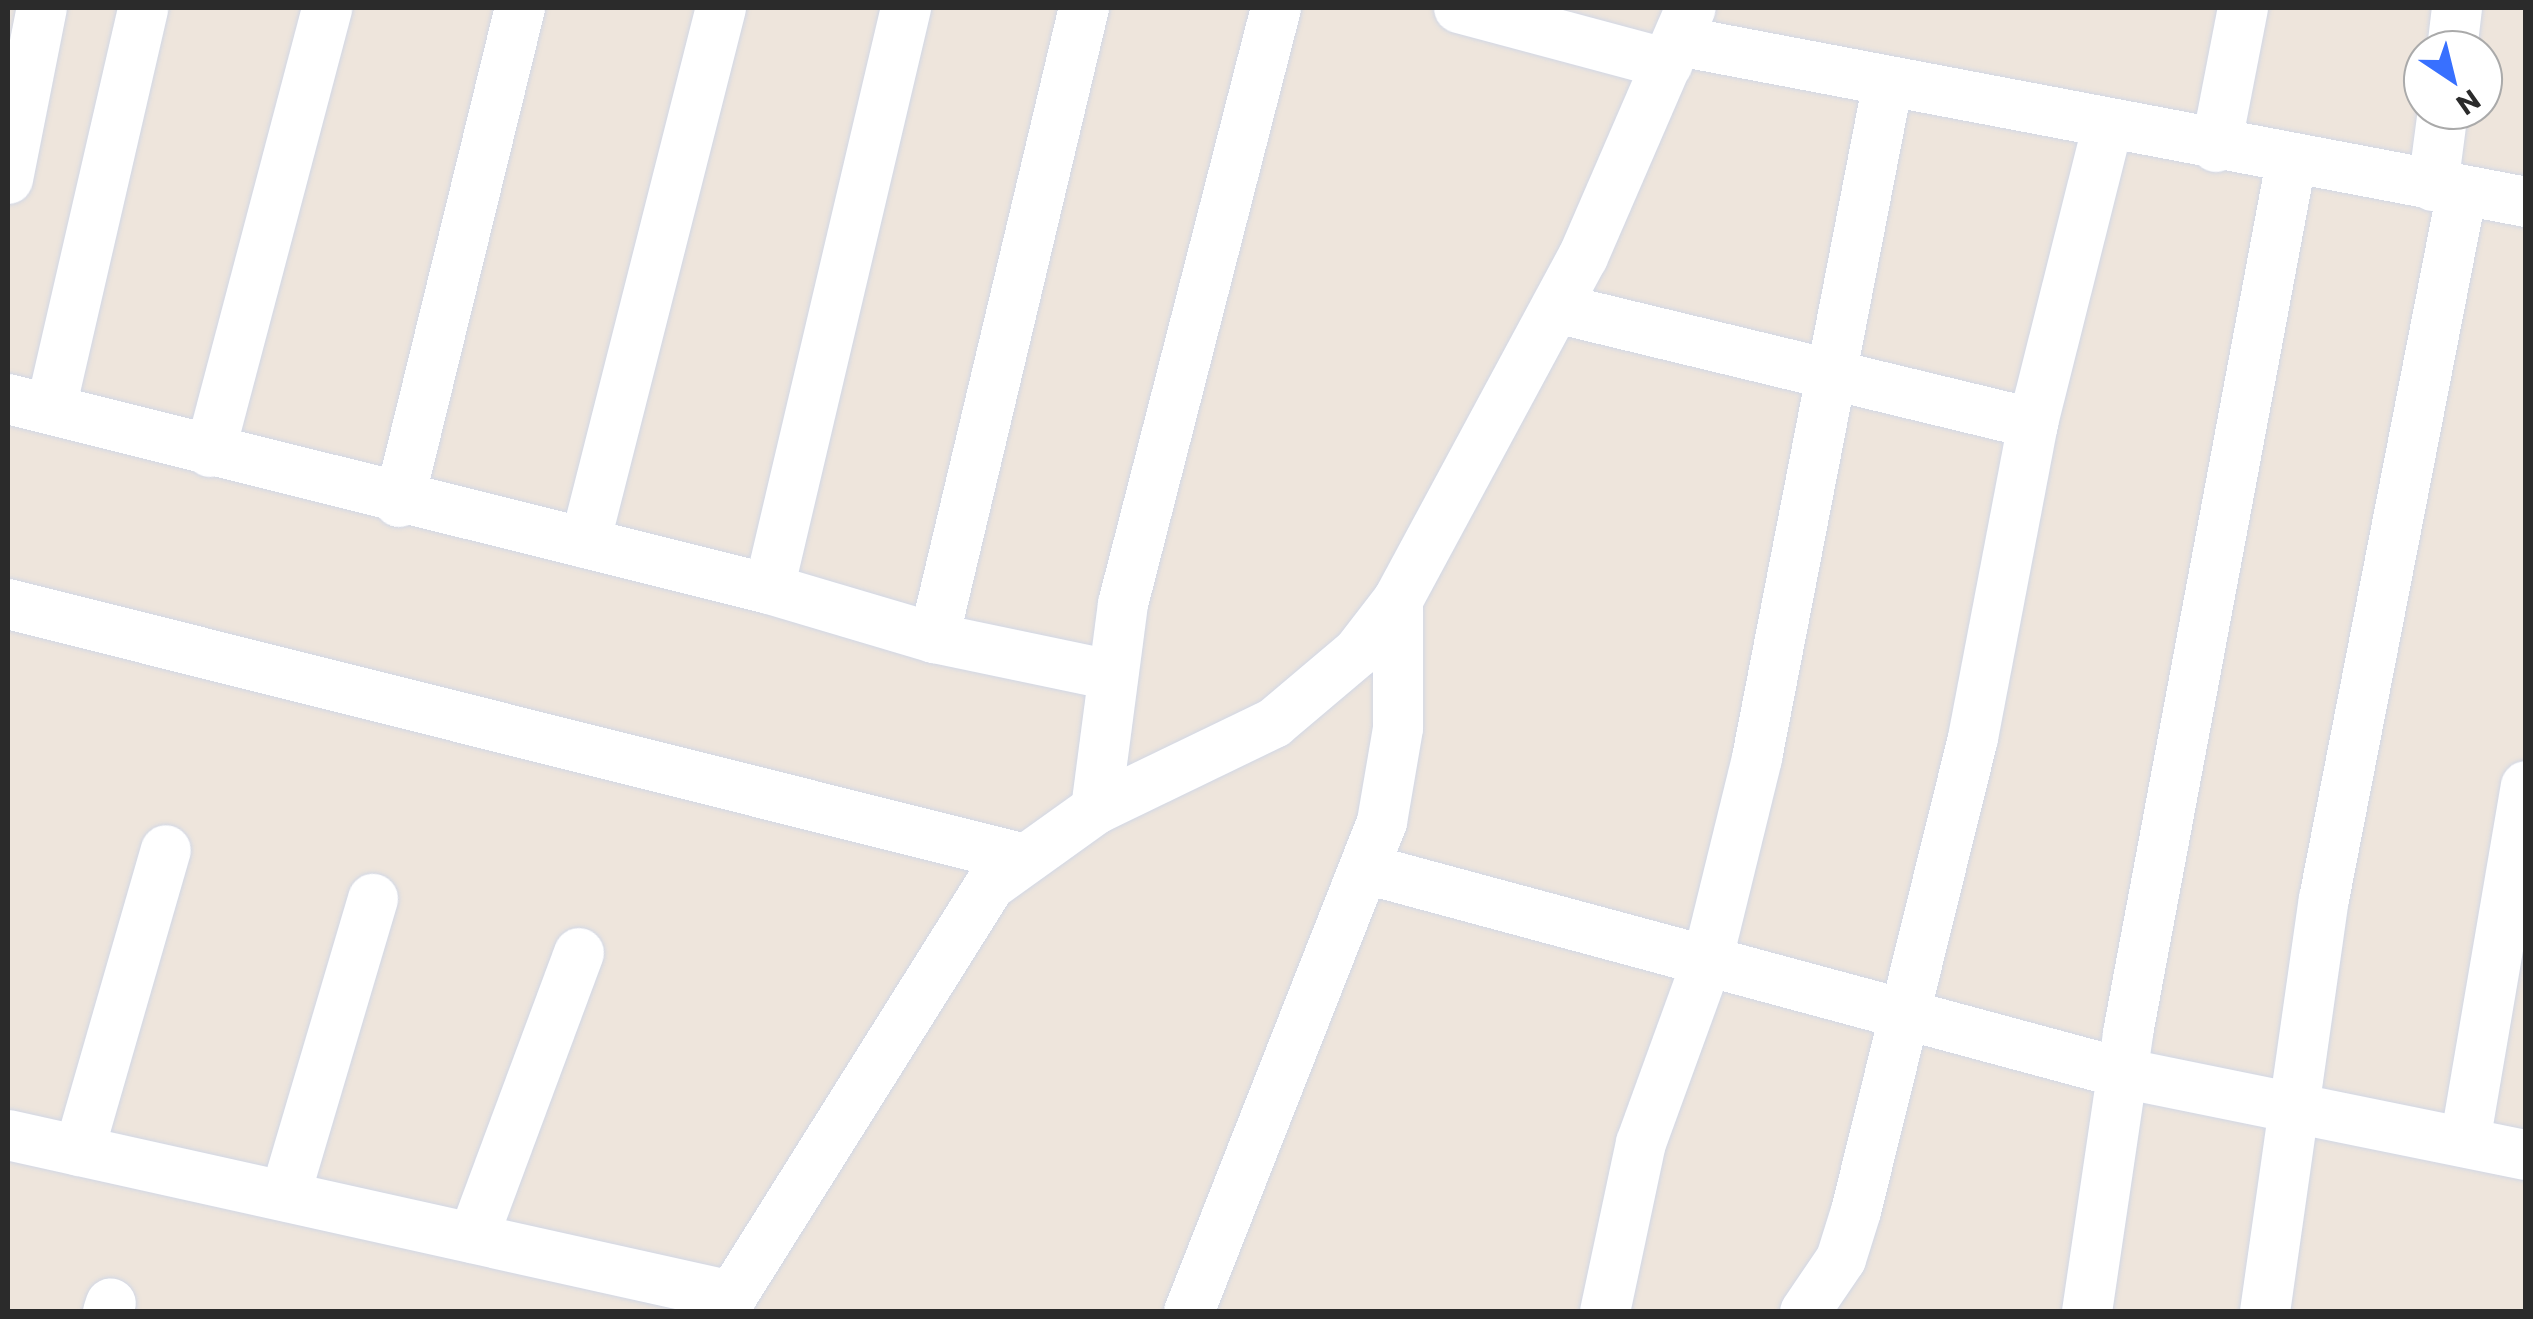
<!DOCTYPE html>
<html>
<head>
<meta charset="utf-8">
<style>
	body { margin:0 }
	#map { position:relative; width:2533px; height:1319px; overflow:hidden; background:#eee5dc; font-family:Commissioner,sans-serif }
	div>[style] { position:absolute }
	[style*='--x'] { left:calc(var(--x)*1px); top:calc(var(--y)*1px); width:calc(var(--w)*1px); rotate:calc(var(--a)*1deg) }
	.roads { filter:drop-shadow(0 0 2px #d1d7e5) drop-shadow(0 0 2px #d1d7e5) }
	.minor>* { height:50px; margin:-25px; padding:0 25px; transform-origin:25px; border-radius:25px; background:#fff }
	span { translate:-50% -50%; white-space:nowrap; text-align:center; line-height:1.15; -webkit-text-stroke:8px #fff; paint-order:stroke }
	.frame { position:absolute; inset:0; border:10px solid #2b2b2b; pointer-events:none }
	.north { position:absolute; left:2403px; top:30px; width:100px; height:100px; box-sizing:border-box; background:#fff; border:2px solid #aaa; border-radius:50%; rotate:145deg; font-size:28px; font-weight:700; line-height:40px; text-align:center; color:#2b2b2b }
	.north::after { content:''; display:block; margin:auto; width:35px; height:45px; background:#3870ff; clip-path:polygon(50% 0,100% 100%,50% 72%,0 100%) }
</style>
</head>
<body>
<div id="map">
	<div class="roads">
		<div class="minor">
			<div style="--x:1459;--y:8;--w:216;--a:15"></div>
			<div style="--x:1679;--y:41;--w:862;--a:10.76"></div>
			<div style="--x:2452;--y:50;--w:42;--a:-83.2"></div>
			<div style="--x:2216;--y:147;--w:142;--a:-79"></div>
			<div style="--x:8;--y:179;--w:174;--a:-78.8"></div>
			<div style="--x:2433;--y:186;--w:77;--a:-82.5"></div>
			<div style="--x:1556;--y:308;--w:491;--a:13.6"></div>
			<div style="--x:8;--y:399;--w:784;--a:14.02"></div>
			<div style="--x:769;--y:589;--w:172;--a:16.5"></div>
			<div style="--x:934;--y:638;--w:181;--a:11.8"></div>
			<div style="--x:51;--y:408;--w:410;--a:-77"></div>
			<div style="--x:210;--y:452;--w:459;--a:-75.2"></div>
			<div style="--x:399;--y:502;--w:509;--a:-76.24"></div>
			<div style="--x:585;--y:543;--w:552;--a:-75.74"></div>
			<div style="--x:769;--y:589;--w:597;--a:-76.73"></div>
			<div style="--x:8;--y:604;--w:1044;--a:14.08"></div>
			<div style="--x:934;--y:638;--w:648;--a:-76.61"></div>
			<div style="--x:1096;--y:809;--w:207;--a:-82.5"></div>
			<div style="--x:1123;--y:604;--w:615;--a:-75.6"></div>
			<div style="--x:1366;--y:869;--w:783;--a:15.1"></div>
			<div style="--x:2122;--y:1073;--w:412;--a:11.5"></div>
			<div style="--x:8;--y:1135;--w:742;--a:12.54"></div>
			<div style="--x:2465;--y:1142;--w:361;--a:-80.3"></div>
			<div style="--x:79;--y:1151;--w:313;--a:-73.9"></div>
			<div style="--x:285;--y:1196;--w:310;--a:-73.5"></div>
			<div style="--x:473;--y:1238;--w:304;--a:-69.6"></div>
			<div style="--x:108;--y:1312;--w:9;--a:-72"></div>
			<div style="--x:722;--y:1312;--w:504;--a:-57.89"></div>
			<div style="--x:990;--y:885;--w:130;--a:-35.6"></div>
			<div style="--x:1096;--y:809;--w:198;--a:-25.8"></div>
			<div style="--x:1274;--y:723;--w:110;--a:-40.2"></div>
			<div style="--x:1358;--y:652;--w:66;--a:-52.4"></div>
			<div style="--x:1398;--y:600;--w:390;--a:-61.7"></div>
			<div style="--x:1583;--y:257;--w:271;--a:-66.6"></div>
			<div style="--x:1189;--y:1312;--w:527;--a:-68.5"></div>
			<div style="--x:1382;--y:822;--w:95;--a:-80.3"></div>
			<div style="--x:1398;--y:728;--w:128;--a:-90"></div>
			<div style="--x:1605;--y:1312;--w:173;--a:-78"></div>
			<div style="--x:1641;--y:1143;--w:193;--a:-70"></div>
			<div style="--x:1707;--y:962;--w:210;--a:-76.2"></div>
			<div style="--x:1757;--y:758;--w:689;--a:-79.03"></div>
			<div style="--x:1805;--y:1312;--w:64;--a:-55.8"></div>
			<div style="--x:1841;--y:1259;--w:50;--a:-72.6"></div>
			<div style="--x:1856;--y:1211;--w:487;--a:-76.1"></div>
			<div style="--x:1973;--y:738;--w:321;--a:-79.2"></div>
			<div style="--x:2033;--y:423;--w:307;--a:-75.9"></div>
			<div style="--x:2087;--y:1312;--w:282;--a:-81.6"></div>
			<div style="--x:2128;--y:1033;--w:886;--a:-79.4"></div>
			<div style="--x:2265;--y:1312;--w:417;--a:-81.9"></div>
			<div style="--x:2324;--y:899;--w:721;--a:-78.97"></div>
		</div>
	</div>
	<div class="frame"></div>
	<div class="north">N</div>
</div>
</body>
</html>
